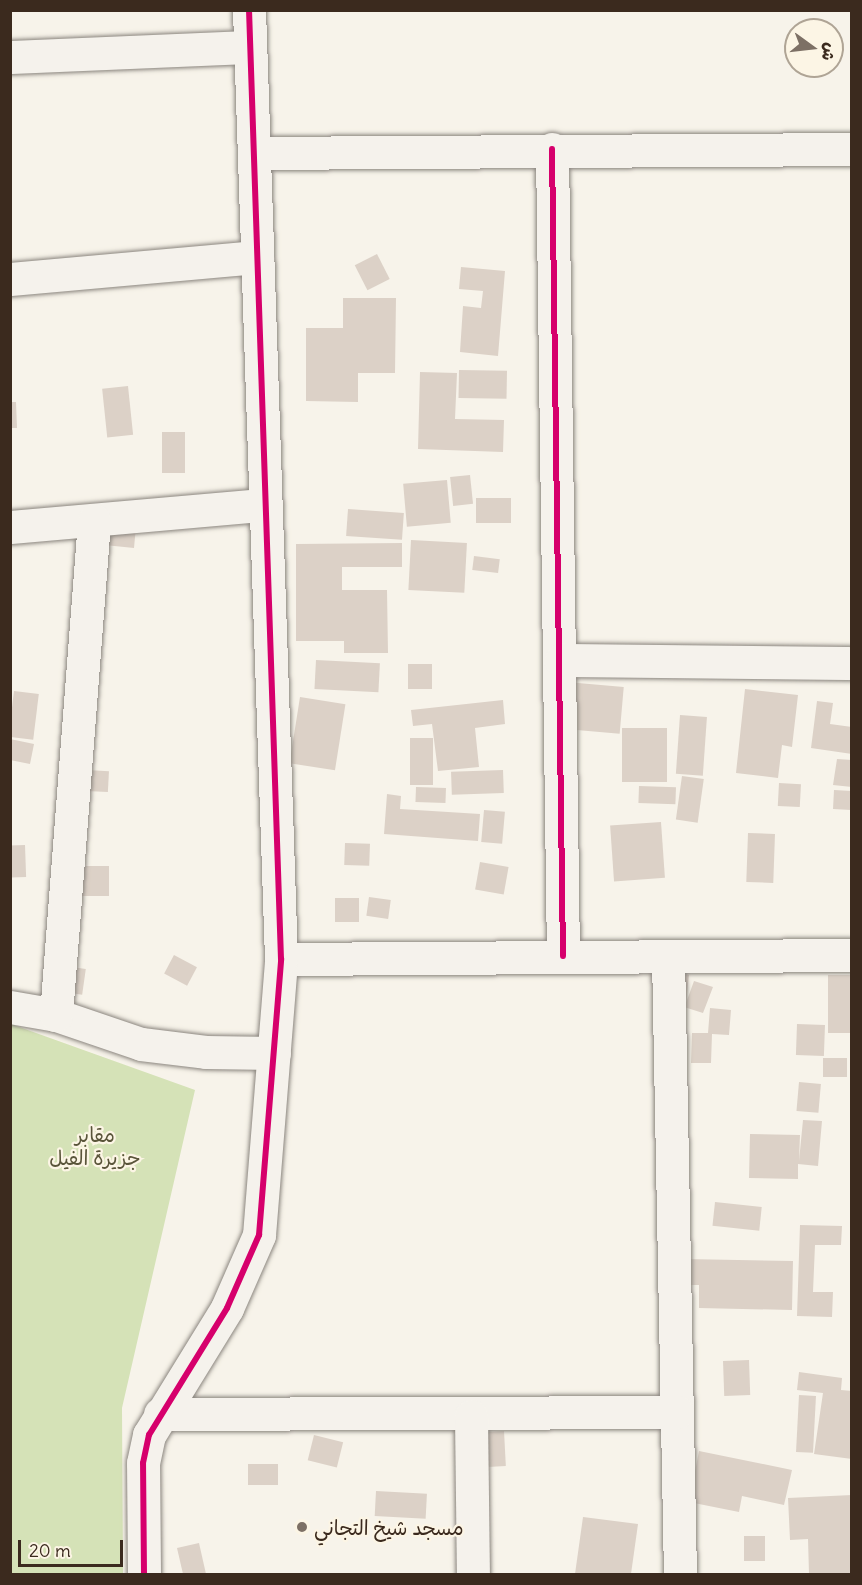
<!DOCTYPE html>
<html>
<head>
<meta charset="utf-8">
<style>
	body { margin:0 }
	#map { position:relative; width:862px; height:1585px; overflow:hidden; background:#f7f3ea; font-family:Delius,"Playpen Sans Arabic",sans-serif }
	div>[style] { position:absolute }
	[style*='--x'] { left:calc(var(--x)*1px); top:calc(var(--y)*1px); width:calc(var(--w)*1px); rotate:calc(var(--a)*1deg) }
	.green>* { inset:0; background:#d5e2b7 }
	.building>* { inset:0; background:#dcd1c7; transform-origin:0 0 }
	.roads { filter:drop-shadow(0 0 2px #8b867f) drop-shadow(0 0 2px #8b867f) }
	.minor>* { height:33px; margin:-16.5px; padding:0 16.5px; transform-origin:16.5px; border-radius:16.5px; background:#f5f2ec }
	.cycleway>* { height:6px; margin:-3px; padding:0 3px; transform-origin:3px; border-radius:3px; background:#d6006c }
	.dots>* { width:16px; height:16px; translate:-50% -50%; box-sizing:border-box; border:3px solid #fcf5e5; border-radius:50% }
	span { translate:-50% -50%; white-space:nowrap; text-align:center; line-height:1.15; -webkit-text-stroke:4.5px #fcf5e5; paint-order:stroke }
	.park-label { font-size:20px; color:#5a553a }
	.poi-label { font-size:20px; color:#3b2a1e }
	.left { translate:0 -50%; text-align:left }
	.frame { position:absolute; inset:0; border:12px solid #3b2a1e; pointer-events:none }
	.north { position:absolute; left:784px; top:18px; width:60px; height:60px; box-sizing:border-box; background:#fcf5e5; border:2px solid #afa495; border-radius:50%; rotate:105deg; font-size:16px; font-weight:700; line-height:24px; text-align:center; color:#3b2a1e }
	.north::after { content:''; display:block; margin:auto; width:21px; height:27px; background:#7d7065; clip-path:polygon(50% 0,100% 100%,50% 72%,0 100%) }
	.scale { position:absolute; left:18px; top:1540px; width:105px; height:27px; box-sizing:border-box; border:3px solid #3b2a1e; border-top:0; padding-left:8px; font-size:18px; line-height:21px; white-space:nowrap; color:#3b2a1e; -webkit-text-stroke:4px #fcf5e5; paint-order:stroke }
</style>
</head>
<body>
<div id="map">
	<div class="green">
		<div style="clip-path:polygon(11px 1024px,195px 1090px,122px 1408px,123px 1574px,11px 1574px)"></div>
	</div>
	<div class="building">
		<div style="left:377px;top:254px;width:28px;height:25px;rotate:63deg"></div>
		<div style="clip-path:polygon(461px 267px,505px 271px,498px 356px,460px 352px,463px 306px,481px 308px,483px 291px,459px 289px)"></div>
		<div style="clip-path:polygon(343px 298px,396px 298px,395px 373px,358px 373px,358px 402px,306px 401px,306px 328px,343px 328px)"></div>
		<div style="left:459px;top:370px;width:48px;height:28px;rotate:1deg"></div>
		<div style="clip-path:polygon(420px 372px,457px 373px,455px 419px,504px 420px,503px 452px,418px 449px)"></div>
		<div style="left:128px;top:386px;width:49px;height:26px;rotate:84deg"></div>
		<div style="clip-path:polygon(10px 402px,16px 402px,17px 428px,10px 428px)"></div>
		<div style="left:162px;top:432px;width:23px;height:41px"></div>
		<div style="left:470px;top:475px;width:29px;height:20px;rotate:84deg"></div>
		<div style="left:447px;top:480px;width:43px;height:44px;rotate:85deg"></div>
		<div style="left:511px;top:498px;width:25px;height:35px;rotate:90deg"></div>
		<div style="left:348px;top:509px;width:56px;height:27px;rotate:4deg"></div>
		<div style="clip-path:polygon(136px 526px,134px 548px,85px 543px)"></div>
		<div style="left:411px;top:540px;width:56px;height:50px;rotate:3deg"></div>
		<div style="clip-path:polygon(402px 543px,402px 567px,342px 567px,342px 590px,387px 590px,388px 653px,344px 653px,344px 641px,296px 641px,296px 544px)"></div>
		<div style="left:474px;top:556px;width:26px;height:14px;rotate:7deg"></div>
		<div style="left:316px;top:660px;width:64px;height:29px;rotate:3deg"></div>
		<div style="left:432px;top:664px;width:25px;height:24px;rotate:90deg"></div>
		<div style="left:555px;top:681px;width:69px;height:47px;rotate:5deg"></div>
		<div style="clip-path:polygon(745px 689px,798px 695px,792px 747px,782px 745px,778px 778px,736px 773px)"></div>
		<div style="left:14px;top:691px;width:25px;height:46px;rotate:7deg"></div>
		<div style="left:300px;top:697px;width:46px;height:67px;rotate:9deg"></div>
		<div style="clip-path:polygon(503px 700px,505px 724px,475px 728px,479px 767px,438px 771px,432px 724px,413px 726px,411px 710px)"></div>
		<div style="clip-path:polygon(817px 701px,833px 703px,830px 724px,852px 727px,852px 754px,811px 748px)"></div>
		<div style="left:680px;top:715px;width:27px;height:59px;rotate:4deg"></div>
		<div style="left:622px;top:728px;width:45px;height:54px"></div>
		<div style="left:410px;top:738px;width:23px;height:47px"></div>
		<div style="clip-path:polygon(10px 739px,34px 744px,30px 764px,10px 760px)"></div>
		<div style="clip-path:polygon(837px 759px,852px 760px,852px 787px,833px 785px)"></div>
		<div style="left:87px;top:770px;width:22px;height:21px;rotate:3deg"></div>
		<div style="left:503px;top:770px;width:23px;height:52px;rotate:88deg"></div>
		<div style="left:682px;top:776px;width:22px;height:44px;rotate:8deg"></div>
		<div style="left:779px;top:783px;width:22px;height:23px;rotate:3deg"></div>
		<div style="left:639px;top:786px;width:37px;height:17px;rotate:2deg"></div>
		<div style="left:416px;top:787px;width:30px;height:15px;rotate:2deg"></div>
		<div style="left:834px;top:790px;width:18px;height:19px;rotate:3deg"></div>
		<div style="clip-path:polygon(387px 794px,401px 796px,400px 809px,480px 814px,478px 841px,384px 834px)"></div>
		<div style="left:484px;top:810px;width:21px;height:32px;rotate:5deg"></div>
		<div style="left:661px;top:822px;width:56px;height:51px;rotate:86deg"></div>
		<div style="left:748px;top:833px;width:27px;height:49px;rotate:2deg"></div>
		<div style="left:345px;top:843px;width:25px;height:22px;rotate:2deg"></div>
		<div style="left:25px;top:845px;width:32px;height:15px;rotate:88deg"></div>
		<div style="left:480px;top:862px;width:29px;height:28px;rotate:10deg"></div>
		<div style="left:109px;top:866px;width:30px;height:46px;rotate:90deg"></div>
		<div style="left:369px;top:897px;width:22px;height:19px;rotate:8deg"></div>
		<div style="left:335px;top:898px;width:24px;height:24px"></div>
		<div style="left:174px;top:955px;width:26px;height:21px;rotate:28deg"></div>
		<div style="left:65px;top:966px;width:21px;height:26px;rotate:8deg"></div>
		<div style="clip-path:polygon(672px 972px,689px 975px,686px 1003px,694px 981px,713px 987px,703px 1013px,684px 1007px)"></div>
		<div style="left:852px;top:975px;width:58px;height:24px;rotate:90deg"></div>
		<div style="clip-path:polygon(710px 1008px,731px 1010px,729px 1035px,712px 1034px,711px 1063px,691px 1063px,692px 1033px,708px 1033px)"></div>
		<div style="left:797px;top:1024px;width:28px;height:31px;rotate:2deg"></div>
		<div style="left:823px;top:1058px;width:24px;height:19px"></div>
		<div style="left:799px;top:1082px;width:22px;height:29px;rotate:5deg"></div>
		<div style="clip-path:polygon(803px 1120px,822px 1121px,818px 1166px,798px 1164px,798px 1179px,749px 1178px,750px 1134px,800px 1135px,799px 1161px)"></div>
		<div style="left:715px;top:1202px;width:47px;height:24px;rotate:6deg"></div>
		<div style="clip-path:polygon(800px 1225px,842px 1226px,841px 1245px,815px 1245px,813px 1292px,833px 1292px,832px 1317px,797px 1316px)"></div>
		<div style="clip-path:polygon(685px 1259px,793px 1261px,792px 1310px,699px 1308px,699px 1285px,684px 1285px)"></div>
		<div style="left:749px;top:1360px;width:35px;height:26px;rotate:88deg"></div>
		<div style="clip-path:polygon(799px 1372px,842px 1378px,841px 1390px,852px 1391px,852px 1459px,814px 1454px,823px 1393px,797px 1390px)"></div>
		<div style="left:799px;top:1395px;width:17px;height:57px;rotate:3deg"></div>
		<div style="left:504px;top:1431px;width:35px;height:23px;rotate:87deg"></div>
		<div style="left:314px;top:1435px;width:30px;height:26px;rotate:14deg"></div>
		<div style="clip-path:polygon(699px 1451px,792px 1470px,784px 1505px,742px 1496px,739px 1512px,689px 1502px)"></div>
		<div style="left:278px;top:1464px;width:21px;height:30px;rotate:90deg"></div>
		<div style="left:376px;top:1491px;width:51px;height:25px;rotate:3deg"></div>
		<div style="clip-path:polygon(852px 1495px,852px 1574px,809px 1574px,808px 1539px,790px 1540px,788px 1498px)"></div>
		<div style="clip-path:polygon(583px 1517px,638px 1524px,631px 1574px,575px 1574px)"></div>
		<div style="left:744px;top:1536px;width:21px;height:25px"></div>
		<div style="clip-path:polygon(199px 1543px,206px 1574px,183px 1574px,177px 1548px)"></div>
	</div>
	<div class="roads">
		<div class="minor">
			<div style="--x:10;--y:57;--w:239;--a:-2.4"></div>
			<div style="--x:552;--y:149;--w:807;--a:89.22"></div>
			<div style="--x:255;--y:153;--w:597;--a:-0.38"></div>
			<div style="--x:10;--y:279;--w:248;--a:-5.1"></div>
			<div style="--x:10;--y:527;--w:254;--a:-5"></div>
			<div style="--x:561;--y:660;--w:291;--a:0.6"></div>
			<div style="--x:668;--y:956;--w:618;--a:88.89"></div>
			<div style="--x:281;--y:959;--w:571;--a:-0.4"></div>
			<div style="--x:10;--y:1007;--w:47;--a:9.9"></div>
			<div style="--x:56;--y:1015;--w:90;--a:18.8"></div>
			<div style="--x:141;--y:1044;--w:65;--a:7"></div>
			<div style="--x:206;--y:1052;--w:68;--a:0.8"></div>
			<div style="--x:56;--y:1015;--w:496;--a:-85.6"></div>
			<div style="--x:160;--y:1414;--w:517;--a:-0.22"></div>
			<div style="--x:471;--y:1416;--w:158;--a:89.3"></div>
			<div style="--x:144;--y:1574;--w:111;--a:-90.5"></div>
			<div style="--x:143;--y:1463;--w:29;--a:-78"></div>
			<div style="--x:149;--y:1435;--w:149;--a:-58.4"></div>
			<div style="--x:227;--y:1308;--w:80;--a:-66.3"></div>
			<div style="--x:259;--y:1235;--w:277;--a:-85.4"></div>
			<div style="--x:281;--y:959;--w:950;--a:-91.93"></div>
		</div>
	</div>
	<div class="cycleway">
		<div style="--x:552;--y:149;--w:807;--a:89.22"></div>
		<div style="--x:144;--y:1574;--w:111;--a:-90.5"></div>
		<div style="--x:143;--y:1463;--w:29;--a:-78"></div>
		<div style="--x:149;--y:1435;--w:149;--a:-58.4"></div>
		<div style="--x:227;--y:1308;--w:80;--a:-66.3"></div>
		<div style="--x:259;--y:1235;--w:277;--a:-85.4"></div>
		<div style="--x:281;--y:959;--w:950;--a:-91.93"></div>
	</div>
	<div class="dots">
		<div style="left:302px;top:1527px;background:#7d7065"></div>
	</div>
	<div class="park-label">
		<span style="left:95px;top:1146px">مقابر<br>جزيرة الفيل</span>
	</div>
	<div class="poi-label">
		<span class="left" style="left:314px;top:1527px">مسجد شيخ التجاني</span>
	</div>
	<div class="frame"></div>
	<div class="north">ش</div>
	<div class="scale">20 m</div>
</div>
</body>
</html>
